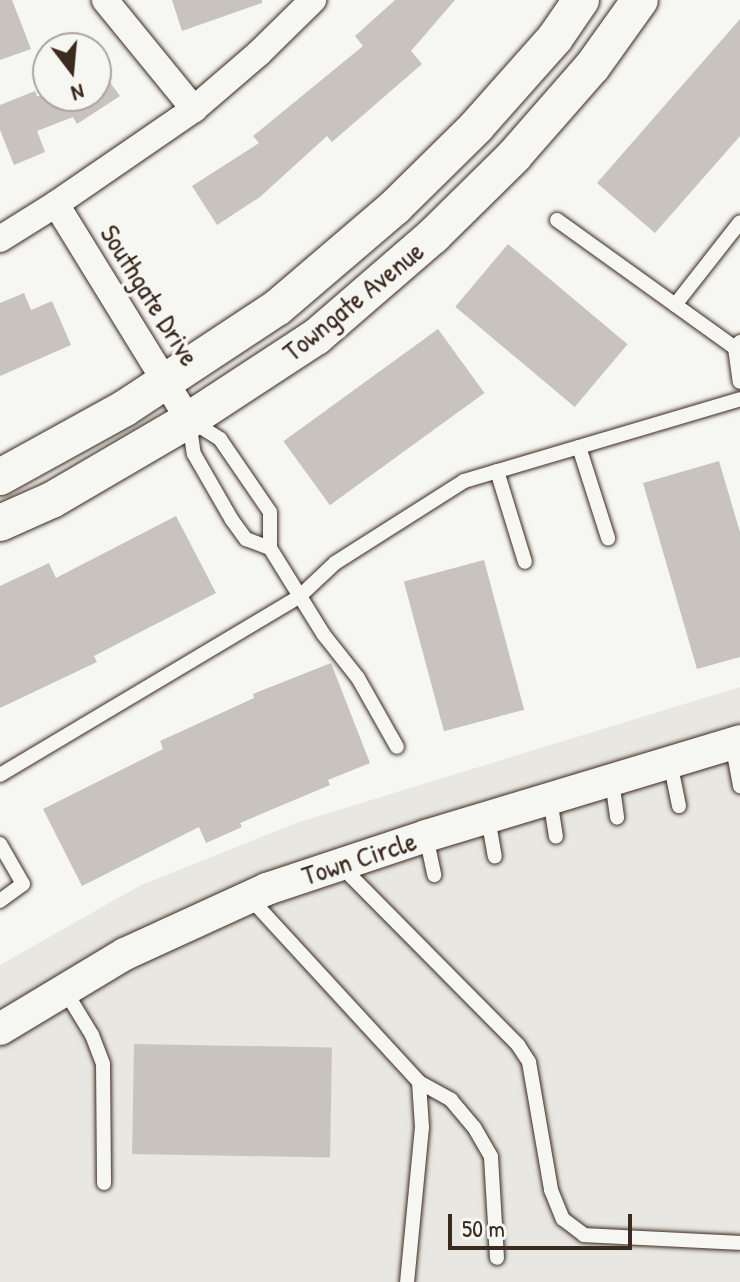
<!DOCTYPE html>
<html>
<head>
<meta charset="utf-8">
<style>
	body { margin:0 }
	#map { position:relative; width:740px; height:1282px; overflow:hidden; background:#f6f6f2; font-family:"Patrick Hand",sans-serif }
	div>[style] { position:absolute }
	[style*='--x'] { left:calc(var(--x)*1px); top:calc(var(--y)*1px); width:calc(var(--w)*1px); rotate:calc(var(--a)*1deg) }
	.built>* { inset:0; background:#e8e7e2 }
	.building>* { inset:0; background:#c8c3be; transform-origin:0 0 }
	.roads { filter:drop-shadow(0 0 2px #3b2a1e) drop-shadow(0 0 2px #3b2a1e) }
	.service>* { height:14px; margin:-7px; padding:0 7px; transform-origin:7px; border-radius:7px; background:#f6f6f2 }
	.minor>* { height:26px; margin:-13px; padding:0 13px; transform-origin:13px; border-radius:13px; background:#f6f6f2 }
	.tertiary>* { height:32px; margin:-16px; padding:0 16px; transform-origin:16px; border-radius:16px; background:#f6f6f2 }
	.secondary>* { height:36px; margin:-18px; padding:0 18px; transform-origin:18px; border-radius:18px; background:#f6f6f2 }
	span { translate:-50% -50%; white-space:nowrap; text-align:center; line-height:1.15; -webkit-text-stroke:7px #f6f6f2; paint-order:stroke }
	.street-label { font-size:28px; color:#3b2a1e }
	.north { position:absolute; left:32px; top:32px; width:80px; height:80px; box-sizing:border-box; background:#f6f6f2; border:2px solid #aba49d; border-radius:50%; rotate:164deg; font-size:22px; font-weight:700; line-height:32px; text-align:center; color:#3b2a1e }
	.north::after { content:''; display:block; margin:auto; width:28px; height:36px; background:#3b2a1e; clip-path:polygon(50% 0,100% 100%,50% 72%,0 100%) }
	.scale { position:absolute; left:448px; top:1214px; width:184px; height:36px; box-sizing:border-box; border:4px solid #3b2a1e; border-top:0; padding-left:10px; font-size:24px; line-height:28px; white-space:nowrap; color:#3b2a1e; -webkit-text-stroke:6px #f6f6f2; paint-order:stroke }
</style>
</head>
<body>
<div id="map">
	<div class="built">
		<div style="clip-path:polygon(740px 687px,740px 1282px,0 1282px,0 965px,141px 885px,296px 823px)"></div>
	</div>
	<div class="building">
		<div style="clip-path:polygon(0 0,12px 0,31px 49px,0 60px)"></div>
		<div style="clip-path:polygon(172px 0,262px 0,262px 3px,182px 31px)"></div>
		<div style="clip-path:polygon(395px 0,455px 0,411px 51px,422px 64px,332px 142px,327px 136px,260px 197px,217px 225px,192px 186px,259px 143px,253px 136px,363px 46px,355px 36px)"></div>
		<div style="clip-path:polygon(740px 19px,740px 136px,655px 233px,597px 183px)"></div>
		<div style="clip-path:polygon(96px 63px,120px 96px,77px 124px,73px 117px,37px 131px,45px 152px,14px 165px,0 130px,0 105px,35px 91px,37px 96px,96px 96px)"></div>
		<div style="left:508px;top:244px;width:156px;height:82px;rotate:40deg"></div>
		<div style="clip-path:polygon(24px 293px,31px 310px,52px 301px,71px 345px,0 376px,0 303px)"></div>
		<div style="left:438px;top:329px;width:79px;height:191px;rotate:54deg"></div>
		<div style="clip-path:polygon(719px 461px,740px 532px,740px 657px,697px 669px,643px 483px)"></div>
		<div style="clip-path:polygon(176px 516px,216px 593px,94px 656px,97px 662px,0 708px,0 586px,49px 563px,56px 578px)"></div>
		<div style="left:484px;top:560px;width:155px;height:83px;rotate:75deg"></div>
		<div style="clip-path:polygon(331px 663px,370px 763px,328px 780px,330px 785px,240px 823px,242px 827px,206px 843px,199px 827px,82px 886px,43px 809px,163px 749px,160px 741px,254px 698px,253px 694px)"></div>
		<div style="left:134px;top:1044px;width:198px;height:110px;rotate:1deg"></div>
	</div>
	<div class="roads">
		<div class="service">
			<div style="--x:557;--y:220;--w:219;--a:35.7"></div>
			<div style="--x:675;--y:305;--w:105;--a:-51.9"></div>
			<div style="--x:740;--y:342;--w:8;--a:130"></div>
			<div style="--x:735;--y:348;--w:34;--a:82"></div>
			<div style="--x:189;--y:420;--w:34;--a:82"></div>
			<div style="--x:194;--y:454;--w:76;--a:60.1"></div>
			<div style="--x:232;--y:520;--w:24;--a:54"></div>
			<div style="--x:246;--y:539;--w:26;--a:21"></div>
			<div style="--x:193;--y:422;--w:32;--a:32"></div>
			<div style="--x:220;--y:439;--w:88;--a:55.6"></div>
			<div style="--x:270;--y:512;--w:36;--a:90"></div>
			<div style="--x:270;--y:548;--w:102;--a:58.2"></div>
			<div style="--x:324;--y:635;--w:55;--a:51.7"></div>
			<div style="--x:358;--y:678;--w:79;--a:60.5"></div>
			<div style="--x:579;--y:447;--w:96;--a:72.3"></div>
			<div style="--x:497;--y:471;--w:95;--a:72.9"></div>
			<div style="--x:732;--y:743;--w:44;--a:79.5"></div>
			<div style="--x:670;--y:762;--w:45;--a:78.4"></div>
			<div style="--x:0;--y:775;--w:349;--a:-30.8"></div>
			<div style="--x:300;--y:596;--w:48;--a:-43.3"></div>
			<div style="--x:335;--y:563;--w:153;--a:-32.4"></div>
			<div style="--x:464;--y:481;--w:288;--a:-16.5"></div>
			<div style="--x:612;--y:781;--w:37;--a:82"></div>
			<div style="--x:550;--y:799;--w:38;--a:81"></div>
			<div style="--x:488;--y:818;--w:39;--a:80"></div>
			<div style="--x:426;--y:836;--w:40;--a:78"></div>
			<div style="--x:0;--y:844;--w:46;--a:60.1"></div>
			<div style="--x:23;--y:884;--w:29;--a:144"></div>
			<div style="--x:341;--y:866;--w:252;--a:45.3"></div>
			<div style="--x:518;--y:1045;--w:20;--a:57"></div>
			<div style="--x:529;--y:1062;--w:130;--a:80.2"></div>
			<div style="--x:551;--y:1190;--w:31;--a:68"></div>
			<div style="--x:563;--y:1219;--w:26;--a:37"></div>
			<div style="--x:584;--y:1235;--w:156;--a:2.9"></div>
			<div style="--x:249;--y:897;--w:251;--a:47.4"></div>
			<div style="--x:419;--y:1082;--w:45;--a:86.2"></div>
			<div style="--x:422;--y:1127;--w:156;--a:95.5"></div>
			<div style="--x:64;--y:989;--w:54;--a:58.7"></div>
			<div style="--x:92;--y:1035;--w:31;--a:69"></div>
			<div style="--x:103;--y:1064;--w:119;--a:89.5"></div>
			<div style="--x:419;--y:1082;--w:37;--a:29"></div>
			<div style="--x:451;--y:1100;--w:35;--a:50"></div>
			<div style="--x:474;--y:1127;--w:34;--a:60"></div>
			<div style="--x:491;--y:1157;--w:101;--a:86.6"></div>
		</div>
		<div class="minor">
			<div style="--x:105;--y:0;--w:141;--a:50.8"></div>
			<div style="--x:56;--y:204;--w:254;--a:58.4"></div>
			<div style="--x:0;--y:239;--w:66;--a:-32"></div>
			<div style="--x:56;--y:204;--w:168;--a:-34.5"></div>
			<div style="--x:194;--y:109;--w:86;--a:-40.7"></div>
			<div style="--x:259;--y:53;--w:76;--a:-44.5"></div>
		</div>
		<div class="tertiary">
			<div style="--x:0;--y:1029;--w:146;--a:-31"></div>
			<div style="--x:125;--y:954;--w:156;--a:-24.6"></div>
			<div style="--x:267;--y:889;--w:168;--a:-18.4"></div>
			<div style="--x:426;--y:836;--w:328;--a:-16.8"></div>
		</div>
		<div class="secondary">
			<div style="--x:0;--y:477;--w:143;--a:-28.9"></div>
			<div style="--x:125;--y:408;--w:183;--a:-33.4"></div>
			<div style="--x:278;--y:307;--w:154;--a:-40.5"></div>
			<div style="--x:395;--y:207;--w:114;--a:-44.6"></div>
			<div style="--x:476;--y:127;--w:119;--a:-48.4"></div>
			<div style="--x:555;--y:38;--w:46;--a:-55.6"></div>
			<div style="--x:0;--y:523;--w:57;--a:-23.9"></div>
			<div style="--x:52;--y:500;--w:159;--a:-30.3"></div>
			<div style="--x:189;--y:420;--w:152;--a:-33.2"></div>
			<div style="--x:316;--y:337;--w:155;--a:-40.8"></div>
			<div style="--x:433;--y:236;--w:114;--a:-44.6"></div>
			<div style="--x:514;--y:156;--w:118;--a:-48.8"></div>
			<div style="--x:592;--y:67;--w:82;--a:-54.4"></div>
		</div>
	</div>
	<div class="street-label">
		<span style="left:150px;top:295px;rotate:58deg">Southgate Drive</span>
		<span style="left:353px;top:301px;rotate:-39deg">Towngate Avenue</span>
		<span style="left:359px;top:858px;rotate:-18deg">Town Circle</span>
	</div>
	<div class="north">N</div>
	<div class="scale">50 m</div>
</div>
</body>
</html>
